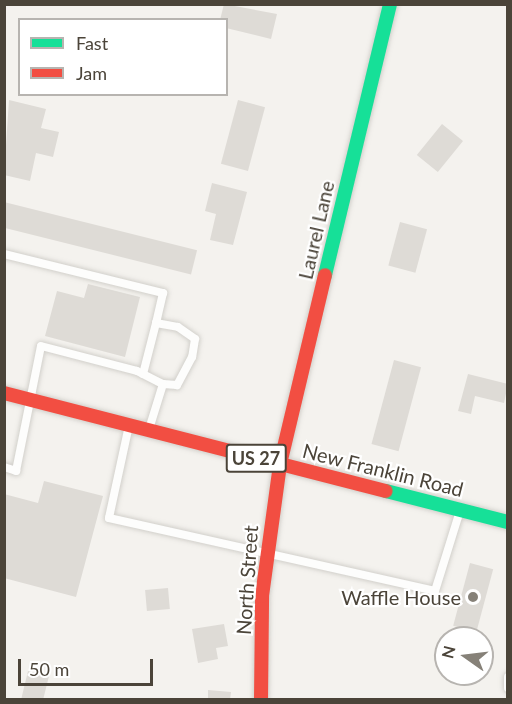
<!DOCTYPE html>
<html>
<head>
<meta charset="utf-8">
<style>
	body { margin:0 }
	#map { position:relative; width:512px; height:704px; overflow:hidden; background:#f4f2ee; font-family:Lato,sans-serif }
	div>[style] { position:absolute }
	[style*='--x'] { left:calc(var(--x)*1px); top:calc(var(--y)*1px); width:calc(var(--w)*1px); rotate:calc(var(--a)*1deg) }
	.building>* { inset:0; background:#dedbd6; transform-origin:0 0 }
	.roads { filter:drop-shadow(0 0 2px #d2d0cb) drop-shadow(0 0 2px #d2d0cb) }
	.lane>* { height:8px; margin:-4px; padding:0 4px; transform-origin:4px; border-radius:4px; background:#fdfdfc }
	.fast>* { height:14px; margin:-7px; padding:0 7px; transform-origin:7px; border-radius:7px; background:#16e098 }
	.jam>* { height:14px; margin:-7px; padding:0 7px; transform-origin:7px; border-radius:7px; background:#f24e42 }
	.dots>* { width:16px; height:16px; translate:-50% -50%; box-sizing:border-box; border:3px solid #fff; border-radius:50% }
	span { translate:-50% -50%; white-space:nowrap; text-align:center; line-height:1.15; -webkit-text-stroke:4.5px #fff; paint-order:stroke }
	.shield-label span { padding:2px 4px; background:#fff; border:2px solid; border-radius:4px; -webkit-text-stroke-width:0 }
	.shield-label { font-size:18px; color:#4b4439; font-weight:700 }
	.street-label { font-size:20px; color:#4b4439 }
	.poi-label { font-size:20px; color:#4b4439 }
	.right { translate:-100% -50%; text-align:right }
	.frame { position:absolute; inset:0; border:6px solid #4b4439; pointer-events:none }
	.legend { position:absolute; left:18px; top:18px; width:210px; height:78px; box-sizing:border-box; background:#fff; border:2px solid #b7b4b0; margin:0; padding:8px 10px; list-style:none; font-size:18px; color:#4b4439 }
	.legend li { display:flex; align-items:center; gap:12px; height:30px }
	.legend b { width:30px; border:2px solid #b7b4b0 }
	.north { position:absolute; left:434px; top:626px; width:60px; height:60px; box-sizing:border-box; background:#fff; border:2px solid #b7b4b0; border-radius:50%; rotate:284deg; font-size:16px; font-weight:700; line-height:24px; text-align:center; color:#4b4439 }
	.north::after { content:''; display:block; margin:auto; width:21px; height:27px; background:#868178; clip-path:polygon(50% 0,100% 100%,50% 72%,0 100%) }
	.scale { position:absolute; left:18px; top:659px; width:135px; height:27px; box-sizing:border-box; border:3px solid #4b4439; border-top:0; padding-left:8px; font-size:18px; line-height:21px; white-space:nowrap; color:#4b4439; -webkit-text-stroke:4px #fff; paint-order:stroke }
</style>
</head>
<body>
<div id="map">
	<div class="building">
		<div style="clip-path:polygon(224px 4px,277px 14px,271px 39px,226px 28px,226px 20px,220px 20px)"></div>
		<div style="clip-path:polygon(9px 100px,46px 109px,41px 128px,59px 132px,53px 157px,36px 153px,30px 181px,4px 175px)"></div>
		<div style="left:238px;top:100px;width:28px;height:66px;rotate:15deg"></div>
		<div style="left:442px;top:124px;width:27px;height:40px;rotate:39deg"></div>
		<div style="clip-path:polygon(212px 183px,247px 192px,233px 245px,210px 240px,216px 214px,205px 211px)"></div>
		<div style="left:4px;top:202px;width:199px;height:25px;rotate:14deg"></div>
		<div style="left:400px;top:222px;width:28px;height:45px;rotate:15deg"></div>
		<div style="clip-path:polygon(88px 284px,140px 297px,125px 357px,45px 336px,57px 291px,84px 298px)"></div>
		<div style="left:394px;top:360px;width:28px;height:87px;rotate:15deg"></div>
		<div style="clip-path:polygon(468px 374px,508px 384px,504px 403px,475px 396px,471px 414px,458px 411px)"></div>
		<div style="clip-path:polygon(44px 481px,103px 496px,76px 597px,4px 578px,4px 494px,38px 503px)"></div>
		<div style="left:470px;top:563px;width:24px;height:65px;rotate:15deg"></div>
		<div style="left:168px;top:588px;width:21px;height:23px;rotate:85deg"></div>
		<div style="clip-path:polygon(224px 624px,228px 646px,216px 648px,218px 659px,198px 663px,192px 629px)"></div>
		<div style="clip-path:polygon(28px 671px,49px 676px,43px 700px,21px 700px)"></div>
		<div style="clip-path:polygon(208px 690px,231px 692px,230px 700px,208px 700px)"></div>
	</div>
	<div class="roads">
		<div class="lane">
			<div style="--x:4;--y:254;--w:164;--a:13.8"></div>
			<div style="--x:163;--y:293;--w:31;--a:103"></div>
			<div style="--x:143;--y:374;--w:53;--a:-75.7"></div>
			<div style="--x:156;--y:323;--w:22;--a:10"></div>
			<div style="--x:178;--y:327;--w:21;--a:35"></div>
			<div style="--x:195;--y:339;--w:18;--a:99"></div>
			<div style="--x:192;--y:357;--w:32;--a:118"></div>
			<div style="--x:177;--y:385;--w:14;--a:-176"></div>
			<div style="--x:128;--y:430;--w:90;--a:102.2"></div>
			<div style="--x:109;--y:518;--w:334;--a:12.6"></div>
			<div style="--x:435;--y:591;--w:81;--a:-72.7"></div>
			<div style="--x:4;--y:467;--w:13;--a:18"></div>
			<div style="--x:16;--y:471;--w:127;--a:-78.7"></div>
			<div style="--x:41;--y:346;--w:99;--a:14.6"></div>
			<div style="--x:137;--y:371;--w:29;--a:27"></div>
			<div style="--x:163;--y:384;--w:44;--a:107.2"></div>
			<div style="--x:508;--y:677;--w:11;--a:90"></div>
		</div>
		<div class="fast">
			<div style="--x:325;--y:275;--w:279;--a:-76.5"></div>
			<div style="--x:386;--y:491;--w:126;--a:14.3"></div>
		</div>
		<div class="jam">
			<div style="--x:4;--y:393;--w:394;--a:14.4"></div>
			<div style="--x:261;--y:700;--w:104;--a:-89.4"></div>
			<div style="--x:262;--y:596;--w:133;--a:-82.2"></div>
			<div style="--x:280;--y:464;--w:194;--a:-76.6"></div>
		</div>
	</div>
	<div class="dots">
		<div style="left:473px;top:597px;background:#868178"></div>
	</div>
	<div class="shield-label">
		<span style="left:256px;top:458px">US 27</span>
	</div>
	<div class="street-label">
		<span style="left:316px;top:230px;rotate:-77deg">Laurel Lane</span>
		<span style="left:383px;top:470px;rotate:14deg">New Franklin Road</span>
		<span style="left:247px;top:580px;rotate:-86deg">North Street</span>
	</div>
	<div class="poi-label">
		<span class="right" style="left:461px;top:597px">Waffle House</span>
	</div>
	<div class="frame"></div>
	<ul class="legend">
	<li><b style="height:8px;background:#16e098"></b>Fast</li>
	<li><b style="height:8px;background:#f24e42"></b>Jam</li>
	</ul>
	<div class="north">N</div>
	<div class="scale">50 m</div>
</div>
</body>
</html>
